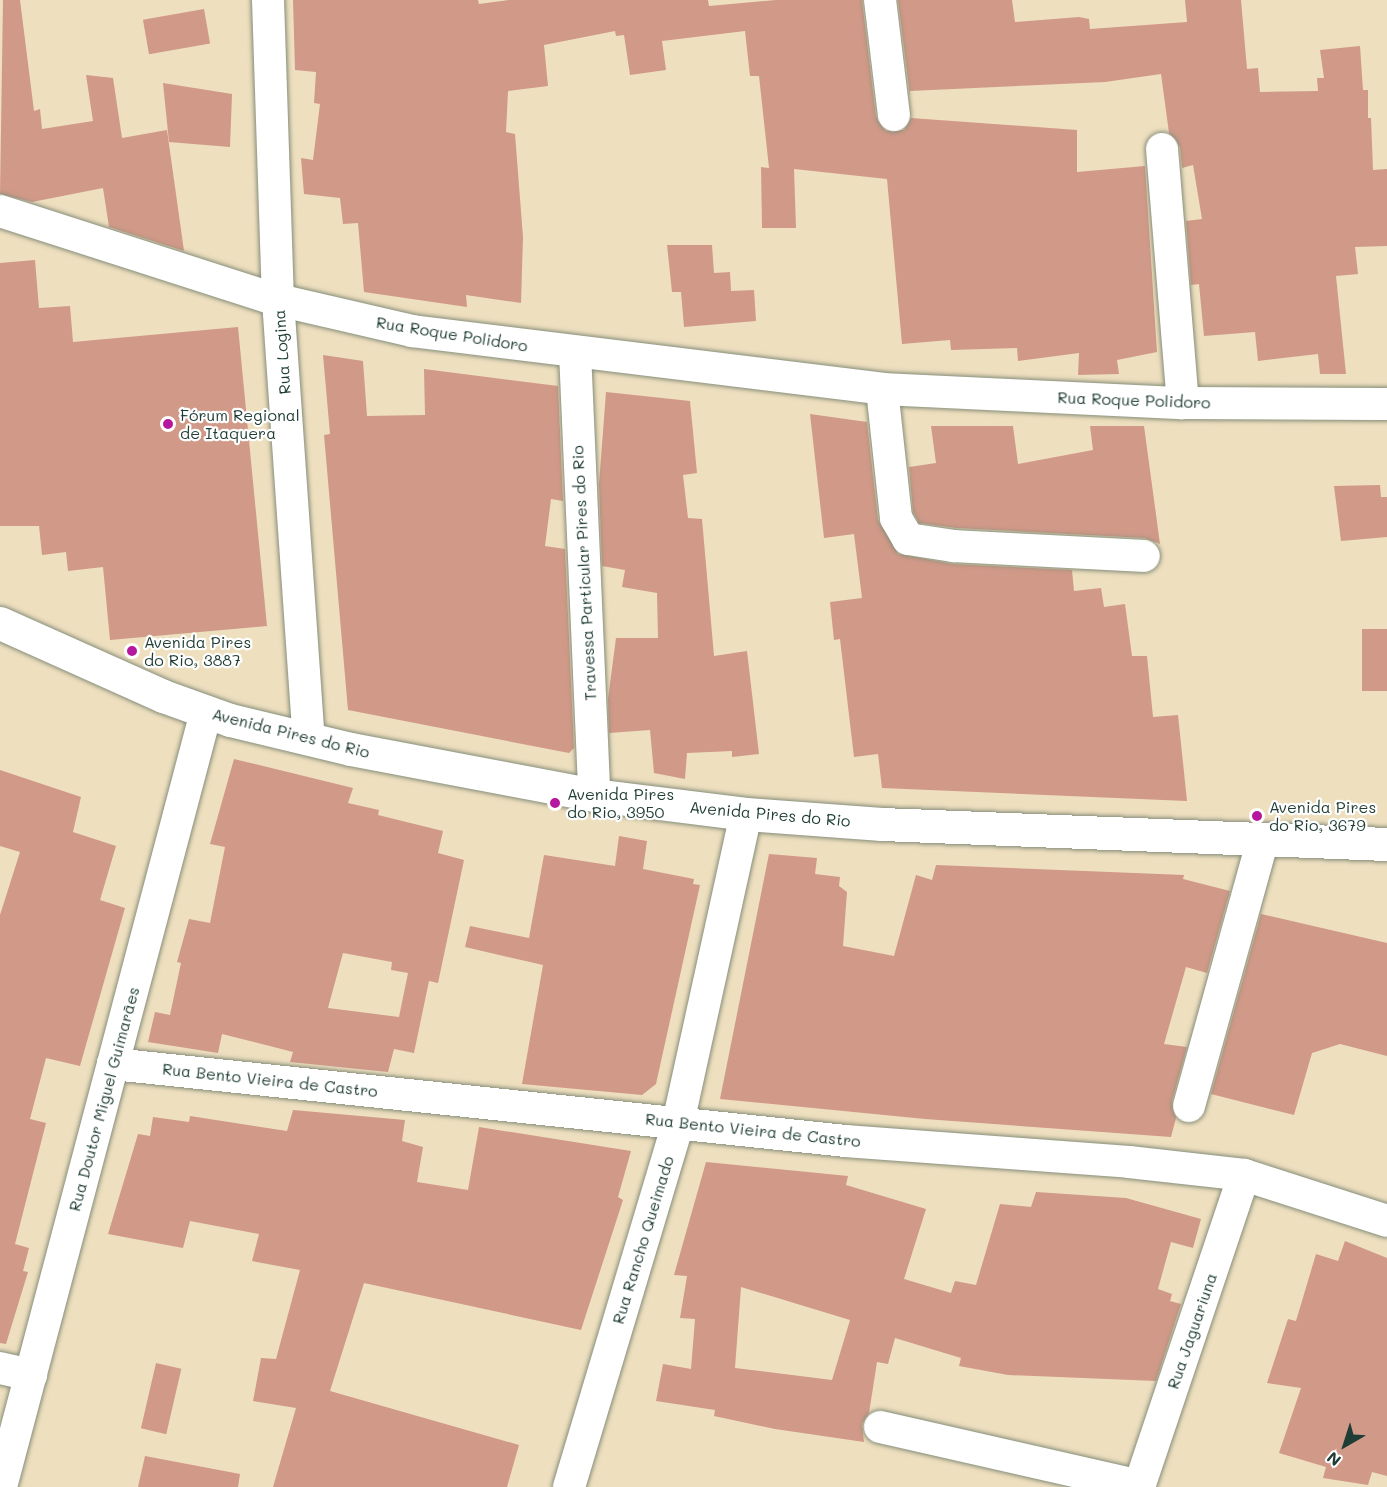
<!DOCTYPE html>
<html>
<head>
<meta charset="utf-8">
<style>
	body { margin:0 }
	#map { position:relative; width:1387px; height:1487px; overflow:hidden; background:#eedfbf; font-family:Mali,sans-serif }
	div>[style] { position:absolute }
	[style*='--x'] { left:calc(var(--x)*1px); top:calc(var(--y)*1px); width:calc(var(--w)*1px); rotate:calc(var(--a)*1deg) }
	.building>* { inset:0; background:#d19988; transform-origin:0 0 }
	.roads { filter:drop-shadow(0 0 2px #868e7a) drop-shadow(0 0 2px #868e7a) }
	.minor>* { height:32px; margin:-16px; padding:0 16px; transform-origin:16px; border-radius:16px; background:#fff }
	.major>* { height:33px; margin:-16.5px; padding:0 16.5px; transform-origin:16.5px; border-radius:16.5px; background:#fff }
	.dots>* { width:16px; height:16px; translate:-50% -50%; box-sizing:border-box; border:3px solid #fff; border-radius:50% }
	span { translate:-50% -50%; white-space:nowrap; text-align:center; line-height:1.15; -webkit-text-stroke:4.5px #fff; paint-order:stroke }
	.street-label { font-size:16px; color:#1f3d34 }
	.poi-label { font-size:16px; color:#1f3d34 }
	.left { translate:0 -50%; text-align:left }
	.north { position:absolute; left:1315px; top:1415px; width:60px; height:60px; -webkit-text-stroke:4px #fff; paint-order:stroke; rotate:219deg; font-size:16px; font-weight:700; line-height:24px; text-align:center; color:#1f3d34 }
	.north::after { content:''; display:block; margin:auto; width:21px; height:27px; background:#1f3d34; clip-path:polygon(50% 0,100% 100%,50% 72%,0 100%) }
</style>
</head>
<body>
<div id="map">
	<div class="building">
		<div style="clip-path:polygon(3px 0,20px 0,34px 111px,40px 109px,42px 129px,93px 121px,86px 75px,113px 78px,122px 138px,167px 130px,184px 251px,109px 227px,103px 188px,32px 202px,0 194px)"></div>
		<div style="clip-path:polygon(293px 0,478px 0,479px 4px,509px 0,708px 0,709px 6px,776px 0,862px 0,876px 117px,886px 131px,904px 130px,911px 118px,1077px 130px,1077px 172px,1145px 166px,1157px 352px,1117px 360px,1119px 374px,1078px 375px,1079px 353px,1018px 361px,1017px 348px,951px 350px,950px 340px,902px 344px,887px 179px,794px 169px,796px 228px,762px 228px,761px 167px,769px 168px,759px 76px,750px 76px,745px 31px,662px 41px,666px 70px,630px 75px,624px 35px,616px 36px,615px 31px,544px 45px,548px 86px,508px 91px,506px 132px,515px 134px,523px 237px,521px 303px,466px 295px,467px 307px,364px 292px,358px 223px,343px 224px,340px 198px,304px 194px,301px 158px,313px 160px,320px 104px,314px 103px,316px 72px,295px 70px)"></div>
		<div style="clip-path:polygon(898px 0,1012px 0,1015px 22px,1079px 17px,1089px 19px,1090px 29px,1187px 22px,1185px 0,1241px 0,1247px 69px,1258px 68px,1260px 92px,1318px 91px,1317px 78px,1324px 78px,1320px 50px,1360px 46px,1363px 90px,1368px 90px,1368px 118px,1371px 118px,1373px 170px,1387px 169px,1387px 246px,1355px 247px,1358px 274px,1336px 276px,1346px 374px,1320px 374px,1318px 354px,1258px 361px,1255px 332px,1204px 336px,1199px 284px,1191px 285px,1186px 221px,1202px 219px,1193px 165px,1182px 168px,1180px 147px,1169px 133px,1161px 74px,1105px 82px,910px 91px,910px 96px)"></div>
		<div style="left:204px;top:9px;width:35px;height:62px;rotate:80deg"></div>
		<div style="clip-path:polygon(163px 83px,232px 94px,230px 147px,169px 142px)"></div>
		<div style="clip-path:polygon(667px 245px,712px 245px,714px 273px,730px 272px,731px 291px,754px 290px,756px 321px,684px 327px,681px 292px,672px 292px)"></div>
		<div style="clip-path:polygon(35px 260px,39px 308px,70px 306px,73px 342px,238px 327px,267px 626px,110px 640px,103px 567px,68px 571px,66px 552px,42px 555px,39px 526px,0 526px,0 263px)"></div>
		<div style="clip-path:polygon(323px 355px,363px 361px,367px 416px,425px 415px,424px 369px,558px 386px,563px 501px,551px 499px,545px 546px,565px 549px,574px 748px,569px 753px,348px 710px,324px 435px,330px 434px)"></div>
		<div style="clip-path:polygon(606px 392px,690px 401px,697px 473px,683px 475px,688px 518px,702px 519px,714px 656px,747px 651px,759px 754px,732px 757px,732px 751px,687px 753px,685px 779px,654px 773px,650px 730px,609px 733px,608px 699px,616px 638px,658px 638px,657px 593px,622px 587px,625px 570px,602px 566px,599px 484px)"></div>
		<div style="clip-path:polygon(810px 414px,867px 422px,878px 520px,898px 554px,953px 564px,1072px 570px,1074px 591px,1101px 588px,1104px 607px,1125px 604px,1132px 656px,1147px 656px,1153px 717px,1178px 715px,1187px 801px,882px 788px,878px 754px,854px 757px,840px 639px,834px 640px,830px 602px,862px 598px,854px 534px,824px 538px)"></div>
		<div style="clip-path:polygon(931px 426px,1013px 426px,1018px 464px,1093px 450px,1090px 426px,1144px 426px,1160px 544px,1145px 538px,956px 528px,919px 523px,913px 512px,909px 467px,936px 463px)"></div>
		<div style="clip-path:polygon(1380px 485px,1381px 497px,1387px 497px,1387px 537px,1341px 541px,1334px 486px)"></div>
		<div style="left:1387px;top:629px;width:62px;height:25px;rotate:90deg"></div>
		<div style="clip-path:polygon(evenodd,234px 759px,353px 788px,348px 803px,379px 810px,378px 815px,443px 831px,438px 853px,464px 860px,438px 983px,429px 981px,414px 1053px,394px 1049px,388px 1072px,290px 1062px,293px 1052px,222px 1034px,218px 1053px,148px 1042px,155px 1012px,170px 1015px,181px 963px,177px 962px,189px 919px,210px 923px,225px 847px,210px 844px,234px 759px,343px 953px,392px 962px,391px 970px,408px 973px,399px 1017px,328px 1008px,343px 953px)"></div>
		<div style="clip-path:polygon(0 770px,81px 797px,73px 832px,116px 846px,100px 900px,125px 908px,80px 1066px,46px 1058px,30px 1119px,46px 1123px,15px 1244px,29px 1248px,23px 1271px,28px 1272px,6px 1344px,0 1343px,0 915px,20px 852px,0 846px)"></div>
		<div style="clip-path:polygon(619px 836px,647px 841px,643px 869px,694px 879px,693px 884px,700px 885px,656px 1084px,642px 1095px,522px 1084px,543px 965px,465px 947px,470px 926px,529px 938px,544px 855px,615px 866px)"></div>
		<div style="clip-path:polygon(769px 854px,817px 858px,815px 874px,840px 877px,839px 886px,847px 892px,843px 946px,894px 956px,916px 875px,932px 880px,936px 865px,1184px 875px,1183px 879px,1230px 891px,1207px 973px,1186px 967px,1164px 1044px,1187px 1047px,1172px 1101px,1176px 1118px,1171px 1137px,925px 1119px,720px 1099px)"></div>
		<div style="clip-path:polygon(1261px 914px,1387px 943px,1387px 1056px,1340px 1044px,1312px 1053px,1294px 1115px,1211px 1094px)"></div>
		<div style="clip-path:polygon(293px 1110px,405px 1120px,402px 1141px,423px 1147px,417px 1182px,468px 1190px,479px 1127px,631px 1151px,618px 1197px,623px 1200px,581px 1330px,364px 1283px,330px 1391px,519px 1445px,507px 1487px,273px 1487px,296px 1408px,253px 1401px,261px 1358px,276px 1359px,300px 1270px,252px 1261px,259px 1234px,190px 1221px,183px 1248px,108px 1234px,138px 1134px,150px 1136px,153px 1117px,189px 1122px,190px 1116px,287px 1131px)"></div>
		<div style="clip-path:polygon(evenodd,706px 1162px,848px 1176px,846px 1185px,926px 1209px,904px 1279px,951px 1293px,955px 1281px,976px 1285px,1000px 1204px,1031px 1207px,1036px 1192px,1126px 1198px,1201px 1219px,1193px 1248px,1171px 1242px,1158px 1289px,1172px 1294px,1170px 1301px,1181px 1304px,1156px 1381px,1008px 1375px,959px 1366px,961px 1358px,895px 1338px,888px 1364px,877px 1362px,869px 1413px,862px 1424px,864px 1442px,775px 1429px,714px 1416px,715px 1410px,656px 1401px,663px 1364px,691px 1369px,695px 1319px,680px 1318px,687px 1276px,674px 1275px,706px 1162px,741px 1287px,850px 1320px,832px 1380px,735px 1368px,741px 1287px)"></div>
		<div style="clip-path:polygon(1345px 1241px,1387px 1258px,1387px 1476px,1372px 1472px,1368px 1485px,1323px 1478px,1326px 1467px,1279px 1453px,1301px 1388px,1267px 1383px,1288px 1319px,1296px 1321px,1316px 1254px,1338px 1261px)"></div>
		<div style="left:156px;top:1363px;width:26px;height:67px;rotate:13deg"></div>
		<div style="clip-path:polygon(145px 1456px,240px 1474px,238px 1487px,138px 1487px)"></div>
	</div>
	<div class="roads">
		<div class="minor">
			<div style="--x:268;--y:0;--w:300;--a:88.1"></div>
			<div style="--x:278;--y:300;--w:440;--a:86"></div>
			<div style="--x:880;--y:0;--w:116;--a:83.1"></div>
			<div style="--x:1162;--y:149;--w:255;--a:85.3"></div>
			<div style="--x:0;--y:211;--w:292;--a:17.8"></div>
			<div style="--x:278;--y:300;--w:138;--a:13"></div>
			<div style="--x:412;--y:331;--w:474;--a:7"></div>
			<div style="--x:882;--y:389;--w:301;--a:2.7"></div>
			<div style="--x:1183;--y:403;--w:204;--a:0.3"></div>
			<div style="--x:575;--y:352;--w:443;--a:87.5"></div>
			<div style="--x:882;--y:389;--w:130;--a:83.8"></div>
			<div style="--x:896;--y:518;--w:24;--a:60"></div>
			<div style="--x:908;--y:539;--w:47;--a:8.7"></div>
			<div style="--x:954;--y:546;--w:190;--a:3"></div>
			<div style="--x:113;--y:1064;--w:736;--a:6"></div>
			<div style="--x:845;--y:1141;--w:285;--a:4.2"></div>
			<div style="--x:1129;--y:1162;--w:116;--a:6.4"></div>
			<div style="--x:1244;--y:1175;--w:150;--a:17.8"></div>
			<div style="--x:1189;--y:1106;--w:274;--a:-74.5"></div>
			<div style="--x:0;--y:1368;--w:32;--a:13"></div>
			<div style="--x:880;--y:1427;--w:266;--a:12.8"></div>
			<div style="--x:1;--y:1487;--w:802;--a:-75.18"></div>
			<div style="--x:569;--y:1487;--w:380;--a:-73.3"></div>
			<div style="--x:678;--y:1123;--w:316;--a:-77.6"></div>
			<div style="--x:1139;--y:1487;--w:329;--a:-71.4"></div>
		</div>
		<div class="major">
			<div style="--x:0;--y:623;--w:179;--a:24.1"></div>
			<div style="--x:163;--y:696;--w:71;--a:19.7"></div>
			<div style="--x:230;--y:720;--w:124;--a:13.5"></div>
			<div style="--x:351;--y:749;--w:247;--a:10.7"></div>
			<div style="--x:594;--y:795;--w:153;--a:7.1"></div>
			<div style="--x:746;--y:814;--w:136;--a:4.2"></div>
			<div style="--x:882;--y:824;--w:505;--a:2.27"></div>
		</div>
	</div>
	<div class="dots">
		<div style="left:168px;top:424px;background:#b5179e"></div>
		<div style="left:132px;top:651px;background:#b5179e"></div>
		<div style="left:555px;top:803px;background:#b5179e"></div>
		<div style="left:1257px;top:816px;background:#b5179e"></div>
	</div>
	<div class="street-label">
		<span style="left:452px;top:334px;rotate:9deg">Rua Roque Polidoro</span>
		<span style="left:282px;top:352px;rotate:-94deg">Rua Logina</span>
		<span style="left:1134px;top:400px;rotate:2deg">Rua Roque Polidoro</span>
		<span style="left:584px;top:573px;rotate:-93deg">Travessa Particular Pires do Rio</span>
		<span style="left:291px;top:733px;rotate:14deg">Avenida Pires do Rio</span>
		<span style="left:770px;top:814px;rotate:5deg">Avenida Pires do Rio</span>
		<span style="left:270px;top:1080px;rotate:6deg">Rua Bento Vieira de Castro</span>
		<span style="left:104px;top:1099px;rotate:-75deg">Rua Doutor Miguel Guimarães</span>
		<span style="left:753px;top:1130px;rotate:6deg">Rua Bento Vieira de Castro</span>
		<span style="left:643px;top:1240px;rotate:-73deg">Rua Rancho Queimado</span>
		<span style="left:1192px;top:1331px;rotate:-71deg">Rua Jaguariuna</span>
	</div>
	<div class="poi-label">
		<span class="left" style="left:180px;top:424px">Fórum Regional<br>de Itaquera</span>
		<span class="left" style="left:144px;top:651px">Avenida Pires<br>do Rio, 3887</span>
		<span class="left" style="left:567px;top:803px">Avenida Pires<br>do Rio, 3950</span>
		<span class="left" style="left:1269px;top:816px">Avenida Pires<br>do Rio, 3679</span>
	</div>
	<div class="north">N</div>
</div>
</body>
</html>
